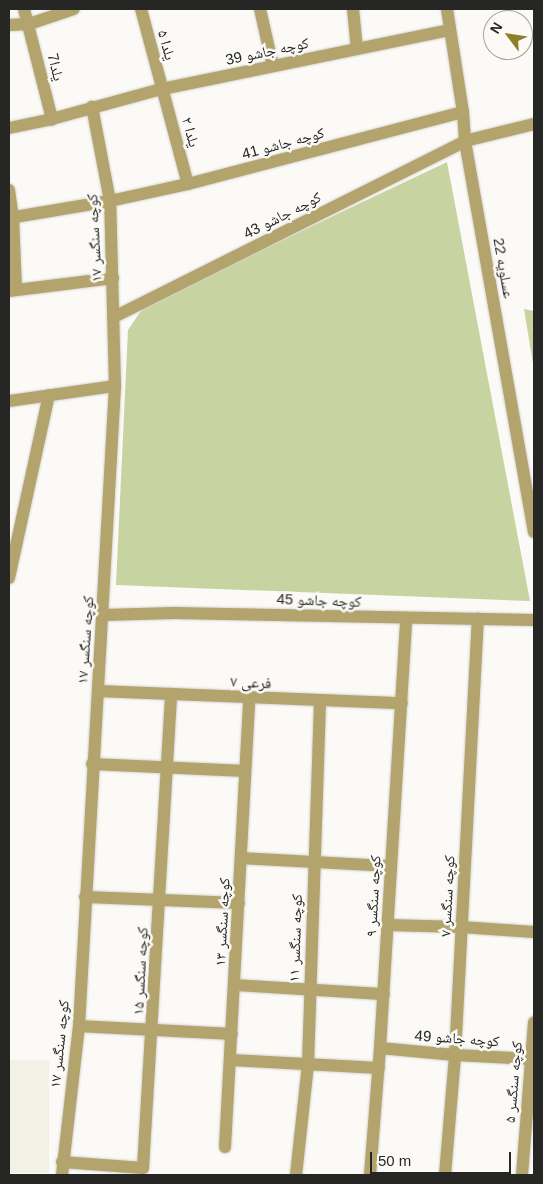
<!DOCTYPE html>
<html>
<head>
<meta charset="utf-8">
<style>
	body { margin:0 }
	#map { position:relative; width:543px; height:1184px; overflow:hidden; background:#fbfaf6; font-family:Helvetica,"Noto Naskh Arabic",sans-serif }
	div>[style] { position:absolute }
	[style*='--x'] { left:calc(var(--x)*1px); top:calc(var(--y)*1px); width:calc(var(--w)*1px); rotate:calc(var(--a)*1deg) }
	.built>* { inset:0; background:#f3f0e5; transform-origin:0 0 }
	.green>* { inset:0; background:#c7d4a1 }
	.roads { filter:drop-shadow(0 0 1px #d5d4d0) drop-shadow(0 0 1px #d5d4d0) }
	.street>* { height:12px; margin:-6px; padding:0 6px; transform-origin:6px; border-radius:6px; background:#b2a46c }
	span { translate:-50% -50%; white-space:nowrap; text-align:center; line-height:1.15; -webkit-text-stroke:5px #fbfaf6; paint-order:stroke }
	.street-label { font-size:15px; color:#262625 }
	.frame { position:absolute; inset:0; border:10px solid #262625; pointer-events:none }
	.north { position:absolute; left:483px; top:10px; width:50px; height:50px; box-sizing:border-box; background:#fbfaf6; border:1px solid #a6a5a2; border-radius:50%; rotate:301deg; font-size:14px; font-weight:700; line-height:20px; text-align:center; color:#262625 }
	.north::after { content:''; display:block; margin:auto; width:18px; height:22px; background:#8c8028; clip-path:polygon(50% 0,100% 100%,50% 72%,0 100%) }
	.scale { position:absolute; left:370px; top:1152px; width:141px; height:22px; box-sizing:border-box; border:2px solid #262625; border-top:0; padding-left:6px; font-size:15px; line-height:18px; white-space:nowrap; color:#262625; -webkit-text-stroke:4px #fbfaf6; paint-order:stroke }
</style>
</head>
<body>
<div id="map">
	<div class="built">
		<div style="left:9px;top:1060px;width:40px;height:113px"></div>
	</div>
	<div class="green">
		<div style="clip-path:polygon(447px 162px,530px 601px,116px 585px,128px 330px,145px 305px)"></div>
		<div style="clip-path:polygon(524px 309px,534px 311px,534px 370px)"></div>
	</div>
	<div class="roads">
		<div class="street">
			<div style="--x:24;--y:9;--w:114;--a:75.7"></div>
			<div style="--x:141;--y:9;--w:181;--a:75"></div>
			<div style="--x:260;--y:9;--w:58;--a:77.2"></div>
			<div style="--x:353;--y:9;--w:40;--a:84.3"></div>
			<div style="--x:447;--y:9;--w:104;--a:81.2"></div>
			<div style="--x:463;--y:112;--w:29;--a:86"></div>
			<div style="--x:465;--y:141;--w:397;--a:80"></div>
			<div style="--x:9;--y:25;--w:20;--a:-3"></div>
			<div style="--x:29;--y:24;--w:47;--a:-18.4"></div>
			<div style="--x:9;--y:128;--w:44;--a:-11.8"></div>
			<div style="--x:52;--y:119;--w:114;--a:-15.3"></div>
			<div style="--x:162;--y:89;--w:293;--a:-11.6"></div>
			<div style="--x:9;--y:190;--w:27;--a:82"></div>
			<div style="--x:13;--y:217;--w:73;--a:87.6"></div>
			<div style="--x:9;--y:218;--w:102;--a:-9.6"></div>
			<div style="--x:110;--y:201;--w:80;--a:-12.3"></div>
			<div style="--x:188;--y:184;--w:284;--a:-14.7"></div>
			<div style="--x:9;--y:291;--w:105;--a:-7.1"></div>
			<div style="--x:114;--y:317;--w:393;--a:-26.6"></div>
			<div style="--x:465;--y:141;--w:71;--a:-13.8"></div>
			<div style="--x:9;--y:401;--w:107;--a:-8.1"></div>
			<div style="--x:9;--y:578;--w:187;--a:-77.7"></div>
			<div style="--x:103;--y:615;--w:71;--a:-1.6"></div>
			<div style="--x:174;--y:613;--w:360;--a:1.1"></div>
			<div style="--x:98;--y:691;--w:304;--a:2.3"></div>
			<div style="--x:92;--y:764;--w:153;--a:2.6"></div>
			<div style="--x:241;--y:858;--w:149;--a:3.1"></div>
			<div style="--x:85;--y:897;--w:154;--a:2.2"></div>
			<div style="--x:388;--y:925;--w:73;--a:1.6"></div>
			<div style="--x:461;--y:927;--w:73;--a:3.9"></div>
			<div style="--x:235;--y:985;--w:149;--a:3.5"></div>
			<div style="--x:79;--y:1026;--w:153;--a:3"></div>
			<div style="--x:380;--y:1048;--w:75;--a:5.3"></div>
			<div style="--x:455;--y:1055;--w:77;--a:3"></div>
			<div style="--x:231;--y:1060;--w:148;--a:3.1"></div>
			<div style="--x:225;--y:1147;--w:450;--a:-86.9"></div>
			<div style="--x:62;--y:1162;--w:81;--a:4.2"></div>
			<div style="--x:143;--y:1168;--w:475;--a:-86.6"></div>
			<div style="--x:62;--y:1175;--w:150;--a:-83.5"></div>
			<div style="--x:79;--y:1026;--w:641;--a:-86.78"></div>
			<div style="--x:115;--y:386;--w:185;--a:-91.5"></div>
			<div style="--x:110;--y:201;--w:96;--a:-100.8"></div>
			<div style="--x:296;--y:1175;--w:112;--a:-83.8"></div>
			<div style="--x:308;--y:1064;--w:362;--a:-88.1"></div>
			<div style="--x:370;--y:1175;--w:127;--a:-85.5"></div>
			<div style="--x:380;--y:1048;--w:430;--a:-86.5"></div>
			<div style="--x:445;--y:1175;--w:120;--a:-85.2"></div>
			<div style="--x:455;--y:1055;--w:437;--a:-87"></div>
			<div style="--x:522;--y:1175;--w:153;--a:-85.5"></div>
		</div>
	</div>
	<div class="street-label">
		<span style="left:167px;top:45px;rotate:75deg">یلدا ۵</span>
		<span style="left:267px;top:51px;rotate:-12deg">کوچه جاشو 39</span>
		<span style="left:56px;top:67px;rotate:76deg">یلدا7</span>
		<span style="left:191px;top:132px;rotate:75deg">یلدا ۲</span>
		<span style="left:283px;top:143px;rotate:-15deg">کوچه جاشو 41</span>
		<span style="left:282px;top:215px;rotate:-27deg">کوچه جاشو 43</span>
		<span style="left:94px;top:238px;rotate:-93deg">کوچه سنگسر ۱۷</span>
		<span style="left:504px;top:268px;rotate:80deg">عسلویه 22</span>
		<span style="left:319px;top:600px;rotate:2deg">کوچه جاشو 45</span>
		<span style="left:85px;top:640px;rotate:-86deg">کوچه سنگسر ۱۷</span>
		<span style="left:251px;top:682px;rotate:3deg">فرعی ۷</span>
		<span style="left:373px;top:896px;rotate:-87deg">کوچه سنگسر ۹</span>
		<span style="left:447px;top:896px;rotate:-87deg">کوچه سنگسر ۷</span>
		<span style="left:222px;top:922px;rotate:-87deg">کوچه سنگسر ۱۳</span>
		<span style="left:295px;top:938px;rotate:-88deg">کوچه سنگسر ۱۱</span>
		<span style="left:140px;top:971px;rotate:-87deg">کوچه سنگسر ۱۵</span>
		<span style="left:457px;top:1038px;rotate:4deg">کوچه جاشو 49</span>
		<span style="left:59px;top:1044px;rotate:-84deg">کوچه سنگسر ۱۷</span>
		<span style="left:513px;top:1082px;rotate:-85deg">کوچه سنگسر ۵</span>
	</div>
	<div class="frame"></div>
	<div class="north">N</div>
	<div class="scale">50 m</div>
</div>
</body>
</html>
